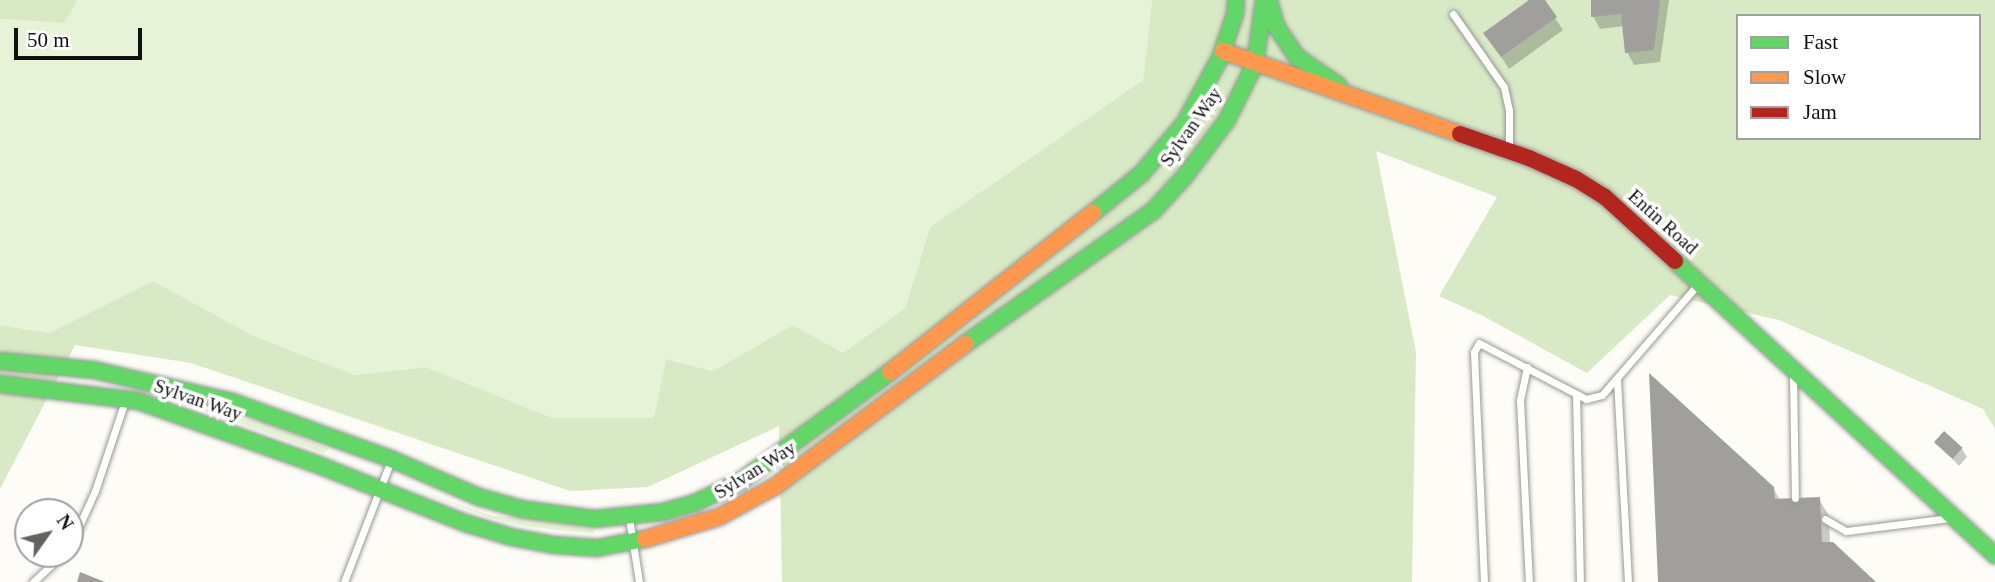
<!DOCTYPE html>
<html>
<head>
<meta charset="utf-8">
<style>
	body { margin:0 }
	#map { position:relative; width:1995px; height:582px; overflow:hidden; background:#fdfcf7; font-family:Georgia,serif }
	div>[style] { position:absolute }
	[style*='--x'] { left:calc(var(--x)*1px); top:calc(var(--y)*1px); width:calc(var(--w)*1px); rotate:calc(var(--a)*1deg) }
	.green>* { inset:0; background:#e7f3d7 }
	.forest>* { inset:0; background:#d8eac5 }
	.shadow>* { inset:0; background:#0003 }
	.building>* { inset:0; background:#a19f9c; transform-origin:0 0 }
	.roads { filter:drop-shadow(0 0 2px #979795) drop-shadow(0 0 2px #979795) }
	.lane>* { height:7px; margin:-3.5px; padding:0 3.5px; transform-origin:3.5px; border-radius:3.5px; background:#fffffe }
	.fast>* { height:16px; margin:-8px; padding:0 8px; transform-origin:8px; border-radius:8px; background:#63d668 }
	.slow>* { height:16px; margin:-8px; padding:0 8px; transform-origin:8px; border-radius:8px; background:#ff974d }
	.jam>* { height:16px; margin:-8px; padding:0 8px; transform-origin:8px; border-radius:8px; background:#b3261e }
	span { translate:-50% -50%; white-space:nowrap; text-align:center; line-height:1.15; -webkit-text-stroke:7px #fff; paint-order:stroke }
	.street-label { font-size:19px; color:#111 }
	.legend { position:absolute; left:1736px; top:14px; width:245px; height:126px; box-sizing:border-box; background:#fff; border:2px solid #a0a0a0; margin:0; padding:9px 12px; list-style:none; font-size:21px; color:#111 }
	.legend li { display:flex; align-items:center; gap:14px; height:35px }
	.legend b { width:35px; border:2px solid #a0a0a0 }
	.north { position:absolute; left:14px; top:498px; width:70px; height:70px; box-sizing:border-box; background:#fff; border:2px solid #a0a0a0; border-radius:50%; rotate:56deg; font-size:19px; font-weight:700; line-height:28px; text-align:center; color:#111 }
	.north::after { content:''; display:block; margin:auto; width:24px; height:32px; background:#646362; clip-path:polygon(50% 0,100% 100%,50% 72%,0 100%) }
	.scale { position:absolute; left:14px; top:28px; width:128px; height:32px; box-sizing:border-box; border:4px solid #111; border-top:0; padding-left:9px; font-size:21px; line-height:24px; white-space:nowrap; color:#111; -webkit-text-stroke:5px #fff; paint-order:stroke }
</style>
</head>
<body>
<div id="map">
	<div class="green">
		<div style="clip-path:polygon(78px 0,1152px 0,1143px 80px,930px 227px,905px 308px,843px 353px,793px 325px,713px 371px,666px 359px,655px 418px,553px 418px,426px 367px,355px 375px,254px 336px,153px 281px,49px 333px,0 325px,0 19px,64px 23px)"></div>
		<div style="clip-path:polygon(172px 399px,237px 418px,264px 422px,329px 449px,323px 453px)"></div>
		<div style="clip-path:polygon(423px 492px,492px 516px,530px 517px,595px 531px,593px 533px,563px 531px,519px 525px,491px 518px)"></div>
	</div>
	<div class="forest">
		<div style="clip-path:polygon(0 0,78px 0,64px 23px,0 19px)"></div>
		<div style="clip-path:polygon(evenodd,1152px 0,1995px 0,1995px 429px,1983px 409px,1779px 320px,1670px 295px,1587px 373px,1483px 316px,1439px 296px,1497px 197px,1376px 151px,1416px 352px,1412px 582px,782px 582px,779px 426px,648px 487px,570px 491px,191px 363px,75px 345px,0 489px,0 325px,49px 333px,153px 281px,254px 336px,355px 375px,426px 367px,553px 418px,654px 418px,666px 359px,713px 371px,793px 325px,843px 353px,905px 308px,930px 227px,1143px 80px,1152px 0,1738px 16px,1979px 16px,1979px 138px,1738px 138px,1738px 16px)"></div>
	</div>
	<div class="shadow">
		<div style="clip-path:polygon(1532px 0,1543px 0,1563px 30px,1509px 69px,1485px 33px)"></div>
		<div style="clip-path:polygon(1592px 0,1669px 0,1660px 62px,1634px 65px,1627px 52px,1624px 26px,1600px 29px,1593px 16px)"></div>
		<div style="clip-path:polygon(1937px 442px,1962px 449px,1967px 457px,1959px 466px)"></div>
		<div style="clip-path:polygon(1773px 488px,1780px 500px,1819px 499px,1829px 516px,1830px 544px,1873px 582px,1660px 582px)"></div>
	</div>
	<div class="building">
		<div style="clip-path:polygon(1529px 0,1545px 0,1557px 17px,1501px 57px,1483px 33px)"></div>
		<div style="clip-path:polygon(1591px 0,1660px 0,1654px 50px,1625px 53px,1621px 14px,1591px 17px)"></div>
		<div style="clip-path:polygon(1649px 373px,1774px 487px,1775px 499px,1820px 497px,1822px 542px,1833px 542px,1876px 582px,1658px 582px)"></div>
		<div style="left:1944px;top:431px;width:25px;height:15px;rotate:42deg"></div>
		<div style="clip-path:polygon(80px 572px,105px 582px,77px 582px)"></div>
	</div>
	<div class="roads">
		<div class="lane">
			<div style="--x:1453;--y:14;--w:89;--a:55.1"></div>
			<div style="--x:1504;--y:87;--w:24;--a:78"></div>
			<div style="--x:1509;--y:110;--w:37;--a:90"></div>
			<div style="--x:1527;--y:367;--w:34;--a:102"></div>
			<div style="--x:1520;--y:400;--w:182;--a:87.2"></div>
			<div style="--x:1793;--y:375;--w:123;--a:89.1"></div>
			<div style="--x:1617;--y:379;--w:203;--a:86.9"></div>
			<div style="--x:1576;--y:394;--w:188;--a:88.8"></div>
			<div style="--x:629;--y:518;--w:65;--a:81.1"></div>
			<div style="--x:1825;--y:519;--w:24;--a:30"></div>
			<div style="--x:1846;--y:531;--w:105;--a:-7.1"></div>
			<div style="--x:70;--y:546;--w:60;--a:-65.6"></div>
			<div style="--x:95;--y:491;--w:95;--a:-71.6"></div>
			<div style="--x:33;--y:582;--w:41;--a:-43"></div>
			<div style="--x:344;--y:582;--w:128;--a:-68.9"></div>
			<div style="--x:1484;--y:582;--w:230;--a:-92.5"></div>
			<div style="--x:1474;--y:352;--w:10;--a:-61"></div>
			<div style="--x:1479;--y:343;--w:121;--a:27.6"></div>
			<div style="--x:1586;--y:399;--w:16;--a:-14"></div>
			<div style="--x:1602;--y:395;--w:147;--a:-49.1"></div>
		</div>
		<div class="fast">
			<div style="--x:1269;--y:0;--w:27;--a:75"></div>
			<div style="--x:1276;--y:26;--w:37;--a:56"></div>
			<div style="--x:1297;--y:57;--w:51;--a:34.6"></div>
			<div style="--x:1093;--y:213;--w:62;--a:-39.1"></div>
			<div style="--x:1141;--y:174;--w:66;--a:-49.3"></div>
			<div style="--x:1184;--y:124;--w:75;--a:-61.4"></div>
			<div style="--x:1220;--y:58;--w:46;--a:-71.2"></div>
			<div style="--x:1235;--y:14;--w:14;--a:-86"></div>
			<div style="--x:1675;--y:261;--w:435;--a:42.6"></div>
			<div style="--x:965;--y:344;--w:230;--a:-35.3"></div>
			<div style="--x:1153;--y:211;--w:47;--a:-47.6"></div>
			<div style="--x:1185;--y:176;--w:70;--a:-53.1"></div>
			<div style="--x:1227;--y:120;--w:63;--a:-63.4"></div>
			<div style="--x:1255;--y:64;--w:65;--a:-82"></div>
			<div style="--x:0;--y:361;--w:94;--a:5.5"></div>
			<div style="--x:94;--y:370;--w:143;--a:13"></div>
			<div style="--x:233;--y:402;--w:168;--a:19.8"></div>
			<div style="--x:391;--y:459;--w:96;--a:23.4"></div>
			<div style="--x:479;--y:497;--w:44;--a:15.9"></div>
			<div style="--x:521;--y:509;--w:74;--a:7.8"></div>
			<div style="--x:594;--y:519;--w:69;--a:-5.8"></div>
			<div style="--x:663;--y:512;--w:35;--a:-16"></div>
			<div style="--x:697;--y:502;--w:49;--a:-25.5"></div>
			<div style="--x:741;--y:481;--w:185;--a:-36.2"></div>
			<div style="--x:0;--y:384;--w:139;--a:7"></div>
			<div style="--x:138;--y:401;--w:189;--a:19.5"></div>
			<div style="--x:316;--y:464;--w:160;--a:21.6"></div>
			<div style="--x:465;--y:523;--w:48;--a:16.9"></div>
			<div style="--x:511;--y:537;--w:44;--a:10.5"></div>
			<div style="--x:554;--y:545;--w:43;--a:4"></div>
			<div style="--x:597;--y:548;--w:49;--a:-10.6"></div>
		</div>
		<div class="slow">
			<div style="--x:1223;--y:51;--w:251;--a:19.3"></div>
			<div style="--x:890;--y:372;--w:258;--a:-38.1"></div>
			<div style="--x:645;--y:539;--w:77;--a:-16.6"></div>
			<div style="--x:719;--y:517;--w:63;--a:-28.6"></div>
			<div style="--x:774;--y:487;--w:239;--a:-36.8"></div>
		</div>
		<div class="jam">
			<div style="--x:1460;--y:134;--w:73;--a:19.2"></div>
			<div style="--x:1529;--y:158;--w:51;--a:24.1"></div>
			<div style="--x:1576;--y:179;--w:34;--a:32"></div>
			<div style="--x:1605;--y:197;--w:95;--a:42.4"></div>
		</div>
	</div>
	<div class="street-label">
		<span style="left:1191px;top:127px;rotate:-55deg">Sylvan Way</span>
		<span style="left:1663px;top:222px;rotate:42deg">Entin Road</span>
		<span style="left:198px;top:400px;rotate:19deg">Sylvan Way</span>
		<span style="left:755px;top:470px;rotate:-32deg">Sylvan Way</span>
	</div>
	<ul class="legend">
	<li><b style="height:9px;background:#63d668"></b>Fast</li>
	<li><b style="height:9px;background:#ff974d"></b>Slow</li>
	<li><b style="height:9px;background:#b3261e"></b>Jam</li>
	</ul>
	<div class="north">N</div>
	<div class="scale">50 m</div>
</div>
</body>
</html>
